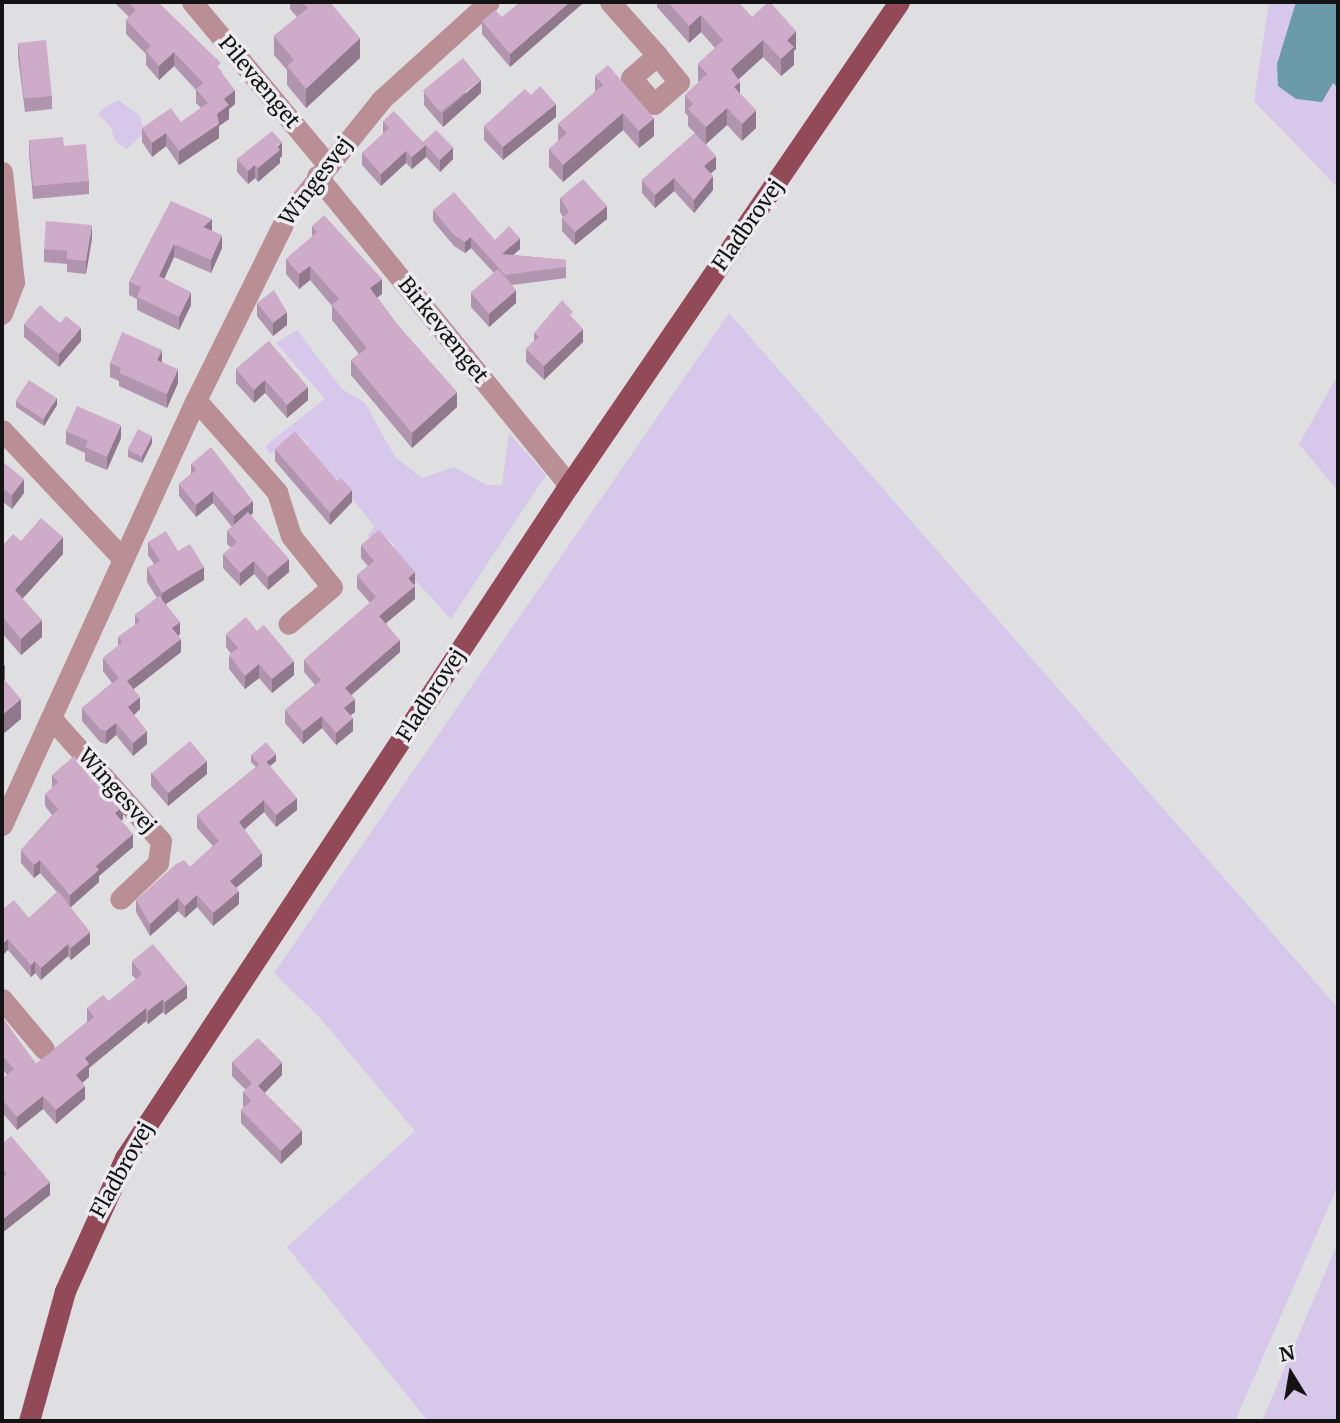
<!DOCTYPE html>
<html>
<head>
<meta charset="utf-8">
<style>
	body { margin:0 }
	#map { position:relative; width:1340px; height:1423px; overflow:hidden; background:#dfdee1; font-family:Merriweather,serif }
	div>[style] { position:absolute }
	[style*='--x'] { left:calc(var(--x)*1px); top:calc(var(--y)*1px); width:calc(var(--w)*1px); rotate:calc(var(--a)*1deg) }
	.green>* { inset:0; background:#d7c7eb }
	.water>* { inset:0; background:#6b9ba8 }
	.minor>* { height:21px; margin:-10.5px; padding:0 10.5px; transform-origin:10.5px; border-radius:10.5px; background:#b98e95 }
	.major>* { height:21px; margin:-10.5px; padding:0 10.5px; transform-origin:10.5px; border-radius:10.5px; background:#924a58 }
	.wall>* { inset:0; background:#b194ad }
	.shaded-wall>* { inset:0; background:#90788d }
	.building>* { inset:0; background:#ceacc9; transform-origin:0 0 }
	span { translate:-50% -50%; white-space:nowrap; text-align:center; line-height:1.15; -webkit-text-stroke:7px #ecebef; paint-order:stroke }
	.street-label { font-size:21px; color:#131314 }
	.frame { position:absolute; inset:0; border:4px solid #131314; pointer-events:none }
	.north { position:absolute; left:1256px; top:1339px; width:70px; height:70px; -webkit-text-stroke:5px #ecebef; paint-order:stroke; rotate:349deg; font-size:19px; font-weight:700; line-height:28px; text-align:center; color:#131314 }
	.north::after { content:''; display:block; margin:auto; width:24px; height:32px; background:#131314; clip-path:polygon(50% 0,100% 100%,50% 72%,0 100%) }
</style>
</head>
<body>
<div id="map">
	<div class="green">
		<div style="clip-path:polygon(1269px 2px,1296px 2px,1292px 18px,1338px 88px,1338px 188px,1254px 101px)"></div>
		<div style="clip-path:polygon(118px 100px,140px 116px,144px 133px,127px 149px,115px 141px,110px 125px,99px 116px,101px 110px)"></div>
		<div style="clip-path:polygon(729px 313px,1338px 1008px,1338px 1185px,1235px 1421px,428px 1421px,287px 1247px,415px 1131px,320px 1018px,274px 973px)"></div>
		<div style="clip-path:polygon(297px 330px,342px 389px,365px 403px,395px 457px,422px 478px,454px 467px,487px 485px,502px 485px,509px 433px,546px 475px,451px 619px,391px 554px,394px 544px,381px 534px,371px 540px,368px 536px,374px 526px,337px 479px,334px 481px,309px 454px,308px 443px,299px 435px,270px 454px,265px 446px,325px 399px,276px 343px)"></div>
		<div style="clip-path:polygon(1338px 375px,1338px 491px,1299px 444px)"></div>
		<div style="clip-path:polygon(1338px 1243px,1338px 1421px,1262px 1421px,1337px 1245px)"></div>
	</div>
	<div class="water">
		<div style="clip-path:polygon(1296px 2px,1338px 2px,1338px 88px,1333px 83px,1322px 102px,1296px 99px,1278px 86px,1277px 64px)"></div>
	</div>
	<div class="minor">
		<div style="--x:192;--y:2;--w:209;--a:50.2"></div>
		<div style="--x:610;--y:2;--w:71;--a:48.4"></div>
		<div style="--x:657;--y:55;--w:35;--a:51"></div>
		<div style="--x:679;--y:82;--w:33;--a:139"></div>
		<div style="--x:654;--y:104;--w:35;--a:-131"></div>
		<div style="--x:631;--y:78;--w:35;--a:-41"></div>
		<div style="--x:2;--y:172;--w:111;--a:83.8"></div>
		<div style="--x:14;--y:282;--w:34;--a:111"></div>
		<div style="--x:317;--y:176;--w:399;--a:50.8"></div>
		<div style="--x:196;--y:400;--w:123;--a:48.6"></div>
		<div style="--x:277;--y:492;--w:46;--a:72.3"></div>
		<div style="--x:291;--y:536;--w:65;--a:51.2"></div>
		<div style="--x:332;--y:587;--w:57;--a:139.9"></div>
		<div style="--x:2;--y:430;--w:177;--a:46.8"></div>
		<div style="--x:51;--y:718;--w:165;--a:48.2"></div>
		<div style="--x:161;--y:841;--w:22;--a:98"></div>
		<div style="--x:158;--y:863;--w:52;--a:136.5"></div>
		<div style="--x:2;--y:825;--w:467;--a:-65.5"></div>
		<div style="--x:196;--y:400;--w:203;--a:-63.7"></div>
		<div style="--x:286;--y:218;--w:153;--a:-51.1"></div>
		<div style="--x:382;--y:99;--w:144;--a:-42.2"></div>
		<div style="--x:2;--y:999;--w:65;--a:50"></div>
	</div>
	<div class="major">
		<div style="--x:29;--y:1421;--w:135;--a:-74.5"></div>
		<div style="--x:65;--y:1291;--w:146;--a:-65.7"></div>
		<div style="--x:125;--y:1158;--w:806;--a:-56.59"></div>
		<div style="--x:569;--y:485;--w:585;--a:-55.66"></div>
	</div>
	<div class="wall">
		<div style="clip-path:polygon(114px 2px,158px 2px,221px 71px,235px 104px,229px 109px,229px 119px,219px 126px,219px 138px,179px 165px,166px 146px,152px 157px,142px 142px,142px 128px,181px 122px,201px 108px,196px 103px,196px 90px,174px 66px,159px 80px,146px 65px,146px 54px,126px 34px,126px 20px,129px 17px)"></div>
		<div style="clip-path:polygon(290px 2px,330px 2px,360px 58px,306px 108px,287px 85px,287px 70px,274px 55px,274px 36px,297px 17px,290px 9px)"></div>
		<div style="clip-path:polygon(583px 2px,583px 3px,510px 67px,482px 34px,482px 21px)"></div>
		<div style="clip-path:polygon(657px 2px,738px 2px,752px 17px,796px 49px,794px 51px,794px 65px,781px 76px,763px 57px,739px 79px,740px 93px,756px 128px,742px 141px,727px 125px,706px 144px,716px 169px,711px 173px,713px 190px,694px 213px,674px 191px,655px 208px,642px 193px,642px 180px,695px 133px,688px 126px,688px 116px,685px 113px,685px 95px,699px 82px,698px 81px,698px 64px,715px 48px,701px 32px,689px 43px,657px 7px)"></div>
		<div style="clip-path:polygon(18px 43px,52px 96px,52px 109px,25px 112px,18px 57px)"></div>
		<div style="clip-path:polygon(595px 76px,654px 136px,639px 148px,623px 130px,563px 182px,549px 167px,549px 149px,558px 141px,558px 124px,595px 92px)"></div>
		<div style="clip-path:polygon(424px 92px,481px 93px,443px 127px,424px 105px)"></div>
		<div style="clip-path:polygon(531px 95px,556px 117px,503px 160px,484px 140px,484px 126px)"></div>
		<div style="clip-path:polygon(383px 121px,453px 159px,440px 172px,426px 157px,412px 169px,406px 163px,381px 186px,362px 165px,362px 153px,383px 134px)"></div>
		<div style="clip-path:polygon(29px 140px,64px 146px,89px 181px,89px 194px,33px 199px,29px 154px)"></div>
		<div style="clip-path:polygon(282px 156px,280px 158px,280px 163px,258px 182px,255px 178px,248px 184px,237px 172px,237px 159px)"></div>
		<div style="clip-path:polygon(560px 198px,607px 219px,575px 245px,562px 231px,562px 218px,563px 217px,560px 212px)"></div>
		<div style="clip-path:polygon(171px 201px,212px 231px,222px 248px,211px 273px,174px 257px,164px 279px,191px 305px,179px 330px,137px 310px,137px 299px,129px 295px,129px 282px)"></div>
		<div style="clip-path:polygon(433px 210px,495px 240px,520px 249px,513px 255px,566px 260px,566px 278px,512px 285px,516px 303px,489px 327px,471px 307px,471px 293px,494px 273px,471px 248px,465px 253px,454px 246px,433px 221px)"></div>
		<div style="clip-path:polygon(312px 226px,382px 294px,377px 297px,457px 407px,412px 448px,351px 375px,351px 360px,359px 354px,332px 320px,332px 306px,310px 280px,299px 289px,286px 274px,286px 259px,312px 237px)"></div>
		<div style="clip-path:polygon(92px 238px,86px 274px,67px 272px,67px 264px,44px 262px,44px 249px)"></div>
		<div style="clip-path:polygon(257px 303px,287px 325px,273px 336px,257px 316px)"></div>
		<div style="clip-path:polygon(573px 319px,583px 342px,544px 380px,526px 362px,526px 349px,534px 341px,534px 333px)"></div>
		<div style="clip-path:polygon(24px 324px,81px 341px,59px 367px,24px 337px)"></div>
		<div style="clip-path:polygon(269px 341px,308px 400px,287px 418px,265px 393px,254px 403px,236px 383px,236px 369px)"></div>
		<div style="clip-path:polygon(162px 362px,178px 383px,167px 408px,119px 386px,119px 381px,110px 377px,110px 363px)"></div>
		<div style="clip-path:polygon(16px 401px,57px 405px,44px 426px,16px 407px)"></div>
		<div style="clip-path:polygon(66px 431px,121px 438px,107px 470px,85px 461px,85px 453px,66px 444px)"></div>
		<div style="clip-path:polygon(152px 443px,142px 463px,128px 457px,128px 450px)"></div>
		<div style="clip-path:polygon(275px 449px,337px 481px,352px 502px,330px 525px,275px 461px)"></div>
		<div style="clip-path:polygon(2px 461px,24px 493px,12px 509px,2px 501px)"></div>
		<div style="clip-path:polygon(191px 464px,253px 513px,251px 515px,289px 572px,268px 590px,254px 574px,240px 586px,223px 568px,223px 554px,231px 548px,227px 544px,227px 531px,232px 527px,213px 503px,196px 517px,179px 496px,179px 484px,191px 474px)"></div>
		<div style="clip-path:polygon(21px 541px,63px 554px,22px 599px,42px 637px,21px 655px,2px 633px,2px 546px)"></div>
		<div style="clip-path:polygon(148px 542px,178px 551px,204px 580px,166px 604px,180px 634px,178px 636px,181px 652px,134px 689px,140px 709px,134px 715px,147px 744px,133px 756px,116px 735px,106px 744px,100px 742px,82px 721px,82px 708px,112px 683px,103px 671px,103px 658px,118px 646px,118px 637px,135px 625px,135px 615px,157px 598px,147px 582px,147px 568px,154px 564px,148px 555px)"></div>
		<div style="clip-path:polygon(361px 545px,415px 584px,414px 585px,415px 599px,386px 623px,400px 652px,352px 695px,355px 712px,351px 715px,353px 731px,336px 745px,322px 728px,303px 744px,285px 723px,285px 710px,315px 685px,304px 672px,304px 660px,370px 603px,357px 588px,357px 575px,368px 566px,361px 558px)"></div>
		<div style="clip-path:polygon(226px 634px,294px 675px,272px 693px,259px 678px,245px 689px,229px 669px,229px 655px,231px 654px,226px 647px)"></div>
		<div style="clip-path:polygon(251px 755px,276px 761px,270px 766px,297px 810px,276px 827px,264px 812px,244px 830px,262px 866px,236px 888px,239px 904px,213px 926px,197px 907px,185px 918px,178px 911px,150px 936px,136px 912px,136px 900px,190px 867px,213px 846px,197px 828px,197px 815px,256px 767px,251px 762px)"></div>
		<div style="clip-path:polygon(151px 773px,207px 774px,168px 806px,151px 786px)"></div>
		<div style="clip-path:polygon(52px 775px,123px 819px,121px 820px,133px 847px,99px 876px,99px 882px,70px 907px,90px 944px,71px 960px,68px 956px,41px 980px,35px 973px,31px 977px,8px 950px,2px 910px,29px 918px,57px 892px,40px 873px,34px 878px,21px 863px,21px 850px,52px 815px,45px 806px,45px 794px,52px 788px)"></div>
		<div style="clip-path:polygon(132px 961px,187px 998px,165px 1015px,163px 1012px,148px 1024px,146px 1021px,89px 1068px,89px 1077px,82px 1083px,85px 1099px,56px 1124px,43px 1109px,17px 1130px,2px 1112px,2px 1079px,7px 1075px,2px 1068px,2px 1017px,36px 1064px,87px 1022px,87px 1008px,109px 1001px,136px 979px,132px 975px)"></div>
		<div style="clip-path:polygon(232px 1062px,282px 1075px,265px 1093px,302px 1144px,281px 1164px,241px 1123px,241px 1110px,244px 1107px,243px 1106px,243px 1092px,246px 1090px,232px 1076px)"></div>
		<div style="clip-path:polygon(2px 1144px,50px 1195px,2px 1233px)"></div>
	</div>
	<div class="shaded-wall">
		<div style="clip-path:polygon(570px 2px,583px 2px,583px 3px,510px 67px,510px 54px)"></div>
		<div style="clip-path:polygon(701px 15px,701px 32px,689px 43px,689px 26px)"></div>
		<div style="clip-path:polygon(796px 31px,796px 49px,794px 51px,794px 65px,781px 76px,781px 59px,787px 40px)"></div>
		<div style="clip-path:polygon(360px 38px,360px 58px,306px 108px,306px 89px)"></div>
		<div style="clip-path:polygon(763px 40px,763px 57px,731px 86px,731px 69px)"></div>
		<div style="clip-path:polygon(174px 52px,174px 66px,159px 80px,159px 66px)"></div>
		<div style="clip-path:polygon(481px 80px,481px 93px,443px 127px,443px 113px)"></div>
		<div style="clip-path:polygon(740px 82px,740px 99px,734px 87px)"></div>
		<div style="clip-path:polygon(235px 90px,235px 104px,229px 109px,229px 119px,219px 126px,219px 138px,179px 165px,179px 151px,217px 114px,224px 99px)"></div>
		<div style="clip-path:polygon(556px 104px,556px 117px,503px 160px,503px 147px)"></div>
		<div style="clip-path:polygon(727px 108px,727px 125px,706px 144px,706px 127px)"></div>
		<div style="clip-path:polygon(756px 110px,756px 128px,742px 141px,742px 124px)"></div>
		<div style="clip-path:polygon(623px 113px,623px 130px,563px 182px,563px 165px)"></div>
		<div style="clip-path:polygon(654px 118px,654px 136px,639px 148px,639px 131px)"></div>
		<div style="clip-path:polygon(166px 133px,166px 146px,152px 157px,152px 143px)"></div>
		<div style="clip-path:polygon(282px 142px,282px 156px,280px 158px,280px 163px,258px 182px,258px 168px)"></div>
		<div style="clip-path:polygon(426px 145px,426px 157px,412px 169px,412px 157px)"></div>
		<div style="clip-path:polygon(453px 147px,453px 159px,440px 172px,440px 160px)"></div>
		<div style="clip-path:polygon(406px 151px,406px 163px,381px 186px,381px 174px)"></div>
		<div style="clip-path:polygon(716px 156px,716px 169px,704px 179px,704px 166px)"></div>
		<div style="clip-path:polygon(255px 165px,255px 178px,248px 184px,248px 171px)"></div>
		<div style="clip-path:polygon(713px 176px,713px 190px,694px 213px,694px 200px)"></div>
		<div style="clip-path:polygon(674px 178px,674px 191px,655px 208px,655px 195px)"></div>
		<div style="clip-path:polygon(607px 206px,607px 219px,575px 245px,575px 232px)"></div>
		<div style="clip-path:polygon(212px 219px,212px 232px,203px 227px)"></div>
		<div style="clip-path:polygon(92px 225px,92px 238px,86px 274px,86px 261px)"></div>
		<div style="clip-path:polygon(222px 235px,222px 248px,211px 273px,211px 260px)"></div>
		<div style="clip-path:polygon(471px 237px,471px 248px,465px 253px,465px 242px)"></div>
		<div style="clip-path:polygon(520px 238px,520px 249px,502px 265px,502px 254px)"></div>
		<div style="clip-path:polygon(174px 244px,174px 257px,159px 290px,159px 276px)"></div>
		<div style="clip-path:polygon(310px 266px,310px 280px,299px 289px,299px 274px)"></div>
		<div style="clip-path:polygon(382px 279px,382px 294px,370px 303px,370px 288px)"></div>
		<div style="clip-path:polygon(516px 290px,516px 303px,489px 327px,489px 314px)"></div>
		<div style="clip-path:polygon(191px 292px,191px 305px,179px 330px,179px 317px)"></div>
		<div style="clip-path:polygon(287px 312px,287px 325px,273px 336px,273px 323px)"></div>
		<div style="clip-path:polygon(81px 328px,81px 341px,59px 367px,59px 354px)"></div>
		<div style="clip-path:polygon(583px 329px,583px 342px,544px 380px,544px 366px)"></div>
		<div style="clip-path:polygon(162px 350px,162px 364px,157px 360px)"></div>
		<div style="clip-path:polygon(178px 369px,178px 383px,167px 408px,167px 394px)"></div>
		<div style="clip-path:polygon(265px 380px,265px 393px,254px 403px,254px 390px)"></div>
		<div style="clip-path:polygon(308px 387px,308px 400px,287px 418px,287px 405px)"></div>
		<div style="clip-path:polygon(457px 392px,457px 407px,412px 448px,412px 433px)"></div>
		<div style="clip-path:polygon(57px 398px,57px 405px,44px 426px,44px 419px)"></div>
		<div style="clip-path:polygon(121px 425px,121px 438px,107px 470px,107px 457px)"></div>
		<div style="clip-path:polygon(152px 436px,152px 443px,142px 463px,142px 457px)"></div>
		<div style="clip-path:polygon(24px 479px,24px 493px,12px 509px,12px 495px)"></div>
		<div style="clip-path:polygon(352px 490px,352px 502px,330px 525px,330px 513px)"></div>
		<div style="clip-path:polygon(213px 491px,213px 503px,196px 517px,196px 505px)"></div>
		<div style="clip-path:polygon(253px 501px,253px 513px,234px 529px,234px 516px)"></div>
		<div style="clip-path:polygon(63px 537px,63px 554px,15px 607px,15px 590px)"></div>
		<div style="clip-path:polygon(289px 559px,289px 572px,268px 590px,268px 577px)"></div>
		<div style="clip-path:polygon(254px 561px,254px 574px,240px 586px,240px 573px)"></div>
		<div style="clip-path:polygon(204px 567px,204px 580px,162px 606px,162px 593px)"></div>
		<div style="clip-path:polygon(415px 572px,415px 584px,408px 590px,408px 578px)"></div>
		<div style="clip-path:polygon(415px 586px,415px 599px,379px 629px,379px 616px)"></div>
		<div style="clip-path:polygon(42px 620px,42px 637px,21px 655px,21px 639px)"></div>
		<div style="clip-path:polygon(180px 622px,180px 634px,172px 641px,172px 628px)"></div>
		<div style="clip-path:polygon(181px 639px,181px 652px,127px 694px,127px 681px)"></div>
		<div style="clip-path:polygon(400px 640px,400px 652px,345px 700px,345px 688px)"></div>
		<div style="clip-path:polygon(294px 661px,294px 675px,272px 693px,272px 679px)"></div>
		<div style="clip-path:polygon(259px 664px,259px 678px,245px 689px,245px 676px)"></div>
		<div style="clip-path:polygon(5px 665px,5px 685px,2px 688px,2px 668px)"></div>
		<div style="clip-path:polygon(140px 697px,140px 709px,128px 720px,128px 707px)"></div>
		<div style="clip-path:polygon(21px 699px,21px 719px,2px 735px,2px 715px)"></div>
		<div style="clip-path:polygon(355px 699px,355px 712px,344px 720px,344px 708px)"></div>
		<div style="clip-path:polygon(322px 716px,322px 728px,303px 744px,303px 731px)"></div>
		<div style="clip-path:polygon(353px 718px,353px 731px,336px 745px,336px 733px)"></div>
		<div style="clip-path:polygon(116px 723px,116px 735px,106px 744px,106px 731px)"></div>
		<div style="clip-path:polygon(147px 731px,147px 744px,133px 756px,133px 743px)"></div>
		<div style="clip-path:polygon(276px 754px,276px 761px,261px 773px,261px 767px)"></div>
		<div style="clip-path:polygon(207px 761px,207px 774px,168px 806px,168px 793px)"></div>
		<div style="clip-path:polygon(297px 798px,297px 810px,276px 827px,276px 815px)"></div>
		<div style="clip-path:polygon(264px 800px,264px 812px,239px 834px,239px 822px)"></div>
		<div style="clip-path:polygon(123px 806px,123px 819px,115px 826px,115px 813px)"></div>
		<div style="clip-path:polygon(133px 834px,133px 847px,99px 876px,99px 882px,70px 908px,70px 895px,96px 866px)"></div>
		<div style="clip-path:polygon(262px 853px,262px 866px,230px 893px,230px 881px)"></div>
		<div style="clip-path:polygon(40px 860px,40px 873px,34px 878px,34px 865px)"></div>
		<div style="clip-path:polygon(239px 891px,239px 904px,213px 926px,213px 913px)"></div>
		<div style="clip-path:polygon(197px 895px,197px 907px,185px 918px,185px 906px)"></div>
		<div style="clip-path:polygon(178px 898px,178px 911px,150px 936px,150px 924px)"></div>
		<div style="clip-path:polygon(90px 932px,90px 944px,71px 960px,71px 948px)"></div>
		<div style="clip-path:polygon(8px 939px,8px 950px,2px 956px,2px 944px)"></div>
		<div style="clip-path:polygon(68px 944px,68px 956px,41px 980px,41px 968px)"></div>
		<div style="clip-path:polygon(35px 961px,35px 973px,31px 977px,31px 965px)"></div>
		<div style="clip-path:polygon(187px 985px,187px 998px,165px 1015px,165px 1002px)"></div>
		<div style="clip-path:polygon(163px 999px,163px 1012px,148px 1024px,148px 1011px)"></div>
		<div style="clip-path:polygon(146px 1008px,146px 1021px,89px 1068px,89px 1077px,76px 1088px,76px 1075px,85px 1058px)"></div>
		<div style="clip-path:polygon(282px 1062px,282px 1075px,258px 1099px,258px 1086px)"></div>
		<div style="clip-path:polygon(85px 1086px,85px 1099px,56px 1124px,56px 1110px)"></div>
		<div style="clip-path:polygon(43px 1096px,43px 1109px,17px 1130px,17px 1117px)"></div>
		<div style="clip-path:polygon(302px 1130px,302px 1144px,281px 1164px,281px 1151px)"></div>
		<div style="clip-path:polygon(50px 1182px,50px 1195px,2px 1233px,2px 1220px)"></div>
		<div style="clip-path:polygon(3px 1244px,3px 1257px,2px 1258px,2px 1246px)"></div>
	</div>
	<div class="building">
		<div style="clip-path:polygon(128px 2px,158px 2px,221px 63px,217px 67px,235px 90px,224px 99px,229px 105px,217px 114px,219px 124px,179px 151px,166px 133px,152px 143px,142px 128px,171px 108px,181px 122px,208px 103px,196px 89px,203px 83px,174px 52px,159px 66px,146px 51px,151px 46px,126px 20px,136px 10px)"></div>
		<div style="clip-path:polygon(302px 2px,330px 2px,360px 38px,306px 89px,287px 66px,294px 60px,274px 36px,308px 8px)"></div>
		<div style="clip-path:polygon(520px 2px,570px 2px,510px 54px,482px 21px,495px 10px,502px 17px)"></div>
		<div style="clip-path:polygon(668px 2px,738px 2px,752px 17px,768px 2px,770px 2px,796px 31px,787px 40px,794px 47px,781px 59px,763px 40px,731px 69px,740px 82px,734px 87px,756px 110px,742px 124px,727px 108px,706px 127px,688px 109px,693px 104px,685px 95px,707px 74px,698px 64px,723px 40px,701px 15px,689px 26px)"></div>
		<div style="left:46px;top:40px;width:56px;height:28px;rotate:84deg"></div>
		<div style="left:463px;top:58px;width:28px;height:52px;rotate:51deg"></div>
		<div style="clip-path:polygon(608px 65px,654px 118px,639px 131px,623px 113px,563px 165px,549px 149px,567px 133px,558px 124px,603px 85px,595px 76px)"></div>
		<div style="clip-path:polygon(540px 86px,556px 104px,503px 147px,484px 126px,525px 89px,531px 95px)"></div>
		<div style="clip-path:polygon(394px 111px,423px 142px,436px 130px,453px 147px,440px 160px,426px 145px,412px 157px,406px 151px,381px 174px,362px 153px,389px 128px,383px 121px)"></div>
		<div style="clip-path:polygon(272px 131px,282px 142px,277px 146px,280px 150px,258px 168px,255px 165px,248px 171px,237px 159px)"></div>
		<div style="clip-path:polygon(695px 133px,716px 156px,704px 166px,713px 176px,694px 200px,674px 178px,655px 195px,642px 180px)"></div>
		<div style="clip-path:polygon(63px 137px,64px 146px,86px 144px,89px 181px,33px 186px,29px 140px)"></div>
		<div style="clip-path:polygon(583px 179px,607px 206px,575px 232px,562px 218px,569px 212px,560px 198px)"></div>
		<div style="clip-path:polygon(454px 192px,495px 240px,509px 226px,520px 238px,502px 254px,566px 260px,566px 267px,505px 275px,471px 237px,465px 242px,454px 235px,433px 210px)"></div>
		<div style="clip-path:polygon(171px 201px,212px 219px,203px 227px,222px 235px,211px 260px,174px 244px,159px 276px,191px 292px,179px 317px,137px 297px,141px 287px,129px 282px)"></div>
		<div style="clip-path:polygon(324px 215px,382px 279px,370px 288px,391px 317px,457px 392px,412px 433px,351px 360px,367px 348px,332px 305px,339px 299px,310px 266px,299px 274px,286px 259px,317px 232px,312px 226px)"></div>
		<div style="clip-path:polygon(46px 221px,92px 225px,86px 261px,67px 259px,67px 251px,44px 249px)"></div>
		<div style="left:498px;top:269px;width:28px;height:36px;rotate:49deg"></div>
		<div style="clip-path:polygon(274px 290px,287px 312px,273px 323px,257px 303px)"></div>
		<div style="clip-path:polygon(562px 300px,573px 312px,570px 315px,583px 329px,544px 366px,526px 349px,539px 337px,534px 333px)"></div>
		<div style="clip-path:polygon(40px 305px,60px 323px,66px 316px,81px 328px,59px 354px,24px 324px)"></div>
		<div style="clip-path:polygon(122px 332px,162px 350px,157px 360px,178px 369px,167px 394px,119px 373px,121px 368px,110px 363px)"></div>
		<div style="clip-path:polygon(269px 341px,308px 387px,287px 405px,265px 380px,254px 390px,236px 369px)"></div>
		<div style="left:29px;top:380px;width:33px;height:25px;rotate:33deg"></div>
		<div style="clip-path:polygon(77px 406px,121px 425px,107px 457px,85px 447px,88px 441px,66px 431px)"></div>
		<div style="left:138px;top:429px;width:16px;height:23px;rotate:27deg"></div>
		<div style="clip-path:polygon(295px 431px,337px 481px,341px 478px,352px 490px,330px 513px,275px 449px)"></div>
		<div style="clip-path:polygon(211px 447px,253px 501px,234px 516px,213px 491px,196px 505px,179px 484px,196px 470px,191px 464px)"></div>
		<div style="clip-path:polygon(2px 461px,24px 479px,12px 495px,2px 488px)"></div>
		<div style="clip-path:polygon(248px 512px,289px 559px,268px 577px,254px 561px,240px 573px,223px 554px,237px 542px,227px 531px)"></div>
		<div style="clip-path:polygon(41px 518px,63px 537px,15px 590px,42px 620px,21px 639px,2px 616px,2px 546px,13px 534px,21px 541px)"></div>
		<div style="clip-path:polygon(379px 530px,415px 572px,408px 578px,415px 586px,379px 616px,400px 640px,345px 688px,355px 699px,344px 708px,353px 718px,336px 733px,322px 716px,303px 731px,285px 710px,321px 680px,304px 660px,376px 597px,357px 575px,374px 561px,361px 545px)"></div>
		<div style="clip-path:polygon(166px 531px,178px 551px,190px 544px,204px 567px,162px 593px,147px 568px,160px 561px,148px 542px)"></div>
		<div style="clip-path:polygon(159px 596px,180px 622px,172px 628px,181px 639px,127px 681px,140px 697px,128px 707px,147px 731px,133px 743px,116px 723px,106px 731px,100px 729px,82px 708px,119px 678px,103px 658px,122px 642px,118px 637px,140px 621px,135px 615px)"></div>
		<div style="clip-path:polygon(246px 617px,257px 631px,264px 625px,294px 661px,272px 679px,259px 664px,245px 676px,229px 655px,238px 648px,226px 634px)"></div>
		<div style="clip-path:polygon(2px 677px,21px 699px,2px 715px)"></div>
		<div style="left:190px;top:741px;width:26px;height:50px;rotate:50deg"></div>
		<div style="clip-path:polygon(266px 742px,276px 754px,266px 762px,265px 760px,259px 765px,251px 755px)"></div>
		<div style="clip-path:polygon(74px 756px,105px 794px,109px 790px,123px 806px,115px 813px,133px 834px,96px 866px,99px 870px,70px 895px,40px 860px,34px 865px,21px 850px,58px 809px,45px 794px,58px 782px,52px 775px)"></div>
		<div style="clip-path:polygon(265px 760px,297px 798px,276px 815px,264px 800px,239px 822px,262px 853px,230px 881px,239px 891px,213px 913px,197px 895px,185px 906px,178px 898px,150px 924px,136px 900px,176px 864px,184px 860px,190px 867px,219px 841px,197px 815px)"></div>
		<div style="clip-path:polygon(58px 891px,90px 932px,71px 948px,68px 944px,41px 968px,35px 961px,31px 965px,8px 939px,2px 944px,2px 910px,14px 900px,29px 918px)"></div>
		<div style="clip-path:polygon(153px 944px,187px 985px,165px 1002px,163px 999px,148px 1011px,146px 1008px,85px 1058px,89px 1064px,76px 1075px,85px 1086px,56px 1110px,43px 1096px,17px 1117px,2px 1099px,2px 1079px,14px 1069px,2px 1055px,2px 1017px,36px 1064px,94px 1017px,87px 1008px,103px 995px,109px 1001px,142px 974px,132px 961px)"></div>
		<div style="clip-path:polygon(258px 1038px,282px 1062px,258px 1086px,302px 1130px,281px 1151px,241px 1110px,251px 1101px,243px 1092px,252px 1083px,232px 1062px)"></div>
		<div style="clip-path:polygon(11px 1136px,50px 1182px,2px 1220px,2px 1178px,7px 1174px,2px 1167px,2px 1144px)"></div>
	</div>
	<div class="street-label">
		<span style="left:259px;top:82px;rotate:50deg">Pilevænget</span>
		<span style="left:316px;top:181px;rotate:-53deg">Wingesvej</span>
		<span style="left:748px;top:225px;rotate:-55deg">Fladbrovej</span>
		<span style="left:443px;top:330px;rotate:51deg">Birkevænget</span>
		<span style="left:431px;top:695px;rotate:-57deg">Fladbrovej</span>
		<span style="left:117px;top:791px;rotate:48deg">Wingesvej</span>
		<span style="left:122px;top:1170px;rotate:-61deg">Fladbrovej</span>
	</div>
	<div class="frame"></div>
	<div class="north">N</div>
</div>
</body>
</html>
